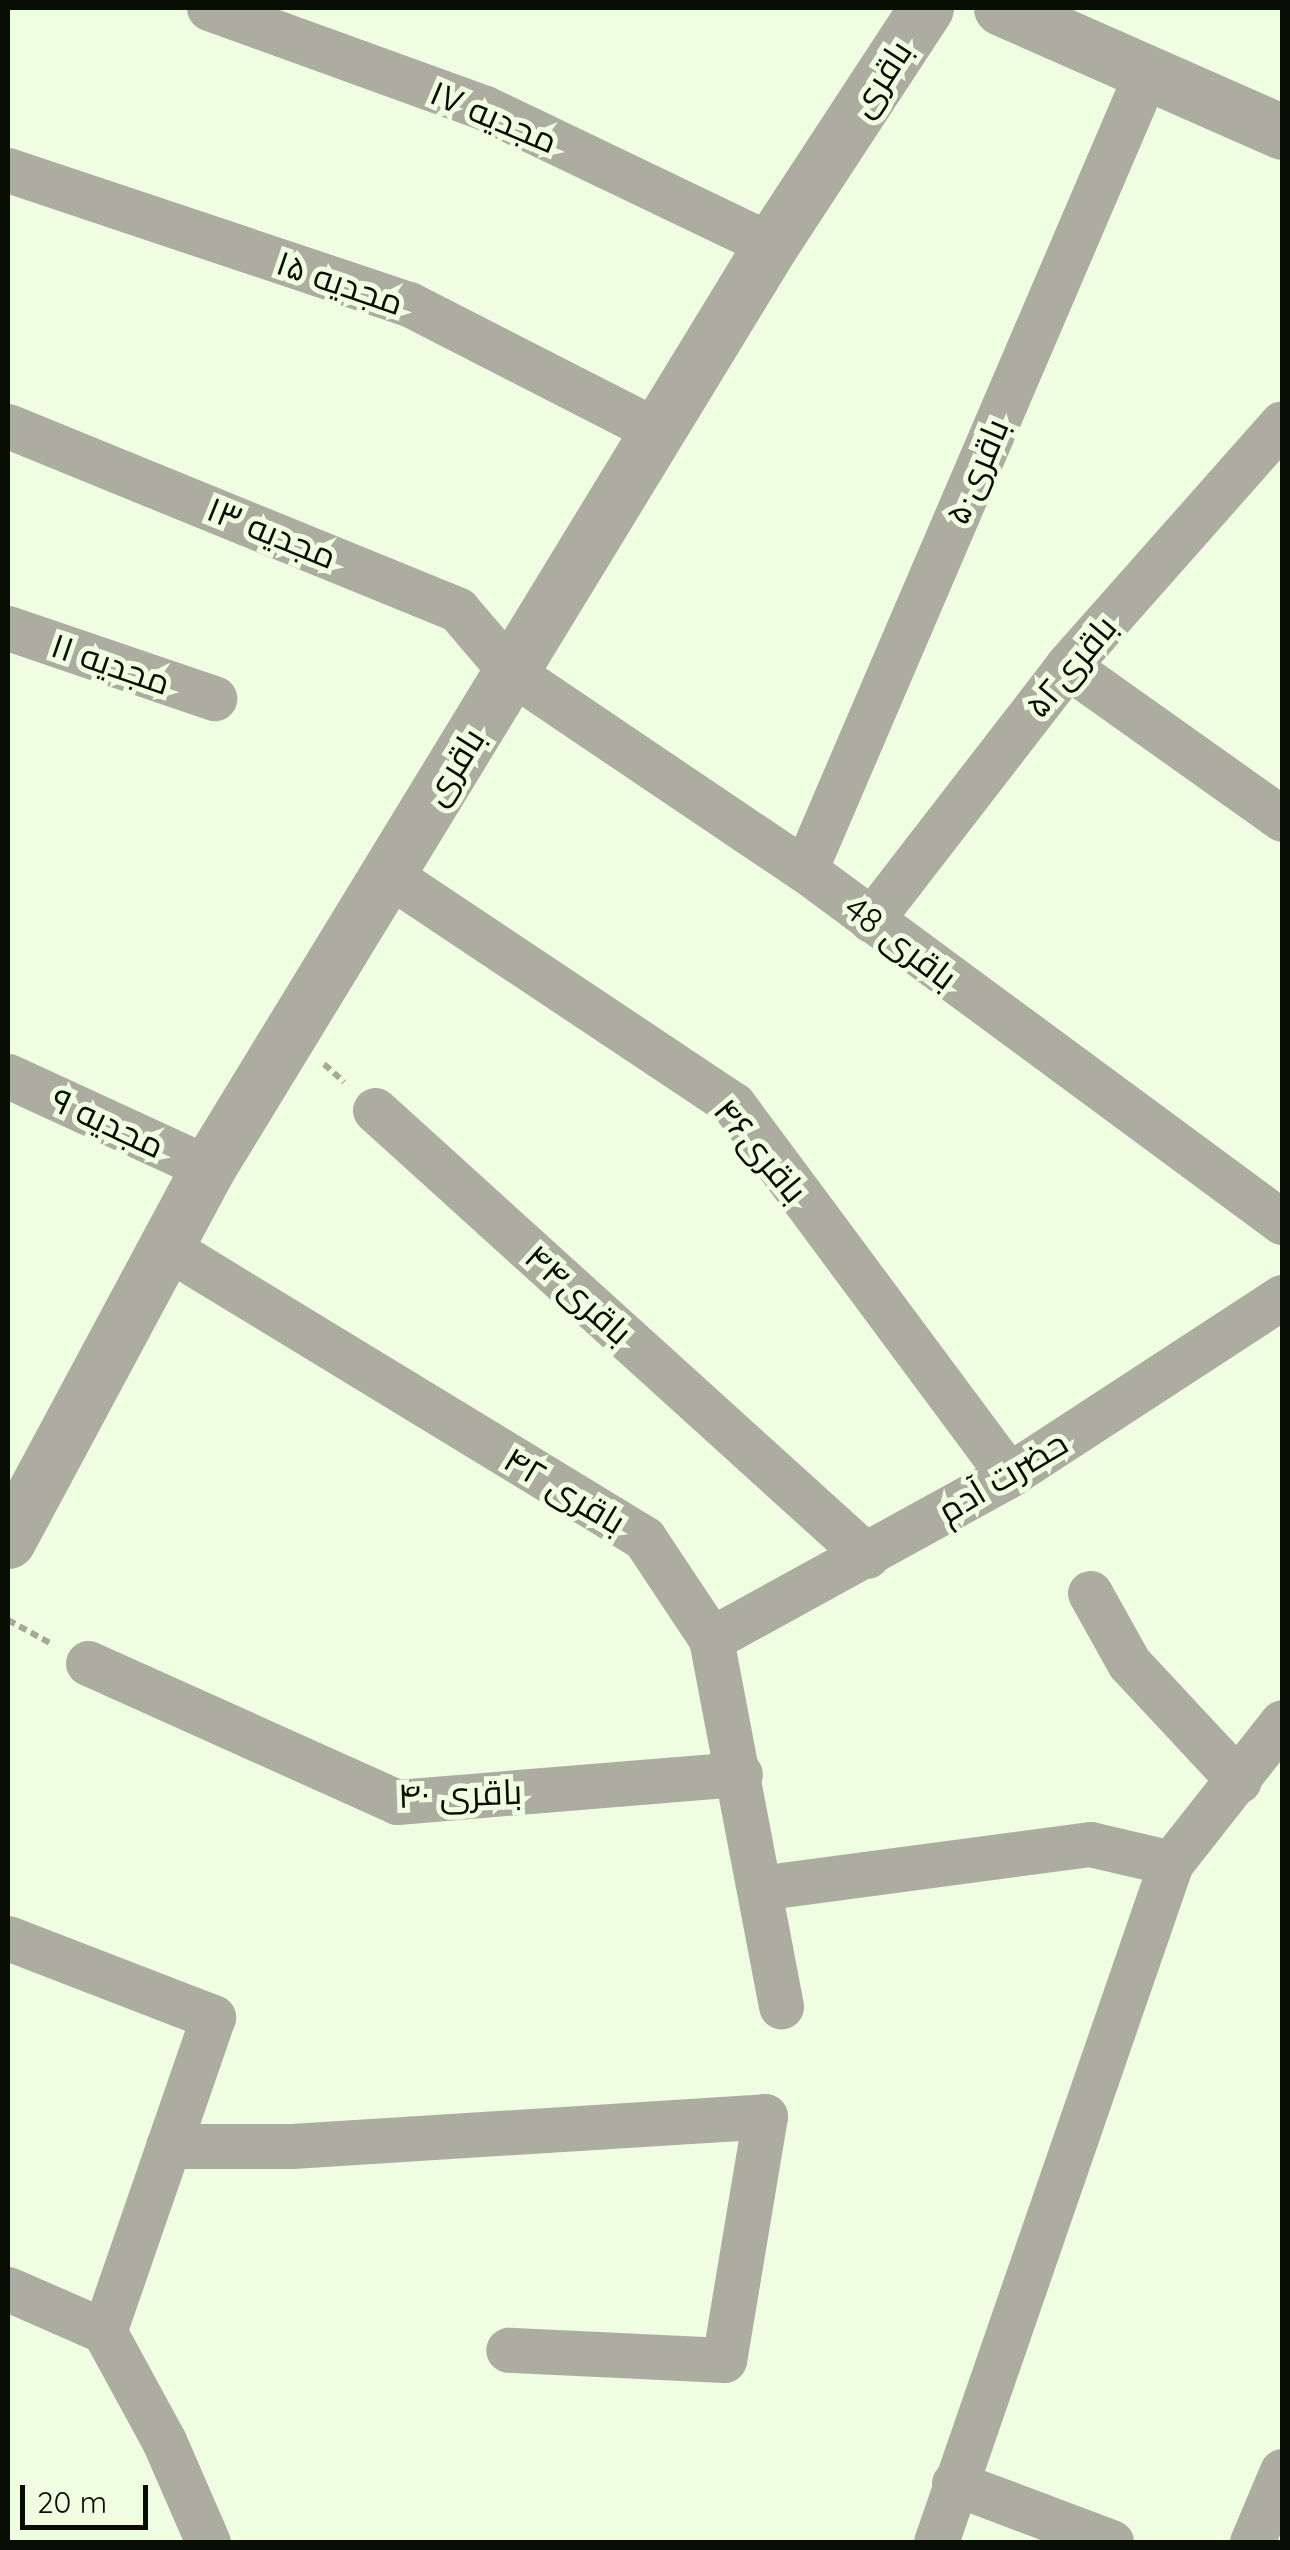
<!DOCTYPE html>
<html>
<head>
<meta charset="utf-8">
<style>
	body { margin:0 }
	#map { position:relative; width:1290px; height:2550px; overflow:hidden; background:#effde1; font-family:Quicksand,Cairo,sans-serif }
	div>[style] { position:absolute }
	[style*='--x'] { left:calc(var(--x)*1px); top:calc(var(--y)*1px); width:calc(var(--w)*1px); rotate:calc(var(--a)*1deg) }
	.path>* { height:6px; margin-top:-3px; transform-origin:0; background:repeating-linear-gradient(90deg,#a1ac96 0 8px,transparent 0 13px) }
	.minor>* { height:45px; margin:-22.5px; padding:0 22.5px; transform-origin:22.5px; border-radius:22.5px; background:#acaca0 }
	.tertiary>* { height:55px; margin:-27.5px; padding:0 27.5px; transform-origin:27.5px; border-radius:27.5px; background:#acaca0 }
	span { translate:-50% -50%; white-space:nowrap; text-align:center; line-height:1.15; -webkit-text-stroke:10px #effde1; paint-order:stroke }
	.street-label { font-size:35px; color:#090e05 }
	.frame { position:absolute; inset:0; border:10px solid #090e05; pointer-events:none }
	.scale { position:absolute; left:20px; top:2485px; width:128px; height:45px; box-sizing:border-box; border:5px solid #090e05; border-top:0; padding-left:12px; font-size:30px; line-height:35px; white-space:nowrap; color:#090e05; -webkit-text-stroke:8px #effde1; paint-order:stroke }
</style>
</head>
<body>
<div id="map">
	<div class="path">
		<div style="--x:324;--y:1064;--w:27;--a:42"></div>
		<div style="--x:8;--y:1620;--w:48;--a:28.7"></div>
	</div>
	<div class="minor">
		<div style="--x:209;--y:8;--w:294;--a:19.9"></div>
		<div style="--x:485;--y:108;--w:317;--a:25.6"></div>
		<div style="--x:8;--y:170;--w:423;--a:18.5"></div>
		<div style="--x:409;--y:304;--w:279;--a:27.1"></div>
		<div style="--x:8;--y:426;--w:486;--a:22.2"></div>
		<div style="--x:458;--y:610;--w:82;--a:49.5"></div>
		<div style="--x:511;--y:672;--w:354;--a:34"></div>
		<div style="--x:805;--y:870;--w:593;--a:36.43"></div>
		<div style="--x:8;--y:628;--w:218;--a:18.8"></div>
		<div style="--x:1067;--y:666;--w:264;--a:35.4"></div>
		<div style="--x:805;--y:870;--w:868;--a:-66.8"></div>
		<div style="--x:386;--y:873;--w:417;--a:33.7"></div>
		<div style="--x:733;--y:1104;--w:462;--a:53.4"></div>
		<div style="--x:871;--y:920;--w:321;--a:-52.3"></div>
		<div style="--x:1067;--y:666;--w:324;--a:-48.5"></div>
		<div style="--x:8;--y:1076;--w:220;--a:24.7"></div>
		<div style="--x:375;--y:1110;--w:664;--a:42.19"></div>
		<div style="--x:166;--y:1247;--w:560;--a:31.33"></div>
		<div style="--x:644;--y:1538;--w:121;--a:56.4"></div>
		<div style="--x:711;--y:1639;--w:374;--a:79.2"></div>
		<div style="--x:1090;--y:1593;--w:80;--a:60.9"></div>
		<div style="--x:1129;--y:1663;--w:161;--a:47"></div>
		<div style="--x:711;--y:1639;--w:340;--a:-28.8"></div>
		<div style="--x:1009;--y:1475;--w:326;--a:-33.1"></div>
		<div style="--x:88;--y:1663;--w:339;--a:24.2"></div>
		<div style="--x:397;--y:1802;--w:344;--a:-4.7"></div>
		<div style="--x:760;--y:1888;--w:333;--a:-7.6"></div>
		<div style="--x:1090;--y:1844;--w:83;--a:13.2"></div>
		<div style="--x:8;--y:1938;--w:220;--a:21.1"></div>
		<div style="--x:213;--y:2017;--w:332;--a:109.1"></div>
		<div style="--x:104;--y:2331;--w:125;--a:61.4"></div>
		<div style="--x:164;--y:2441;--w:110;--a:66.5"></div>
		<div style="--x:168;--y:2146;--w:124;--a:0"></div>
		<div style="--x:292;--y:2146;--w:474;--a:-3.6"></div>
		<div style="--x:765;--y:2116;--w:247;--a:99.5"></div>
		<div style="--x:724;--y:2360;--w:216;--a:-177.3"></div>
		<div style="--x:8;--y:2289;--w:105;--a:23.6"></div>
		<div style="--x:954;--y:2483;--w:168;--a:20.6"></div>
		<div style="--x:936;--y:2542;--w:719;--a:-70.91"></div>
		<div style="--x:1171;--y:1863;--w:179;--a:-51.8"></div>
		<div style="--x:1252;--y:2542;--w:77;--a:-67.1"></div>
	</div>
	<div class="tertiary">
		<div style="--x:1001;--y:8;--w:307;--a:23.8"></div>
		<div style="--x:8;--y:1541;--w:423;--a:-61.8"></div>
		<div style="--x:208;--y:1168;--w:1081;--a:-58.62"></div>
		<div style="--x:771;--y:245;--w:283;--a:-56.8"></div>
	</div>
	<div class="street-label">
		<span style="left:880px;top:78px;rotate:-57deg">باقری</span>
		<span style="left:494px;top:116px;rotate:23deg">مجدیه ۱۷</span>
		<span style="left:340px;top:282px;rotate:19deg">مجدیه ۱۵</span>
		<span style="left:976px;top:471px;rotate:-67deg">باقری۵۰</span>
		<span style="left:272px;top:532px;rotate:22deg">مجدیه ۱۳</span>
		<span style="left:111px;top:663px;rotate:19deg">مجدیه ۱۱</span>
		<span style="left:1070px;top:666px;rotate:-50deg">باقری۵۲</span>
		<span style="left:453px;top:766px;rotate:-58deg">باقری</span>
		<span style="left:901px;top:942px;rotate:37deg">باقری 48</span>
		<span style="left:108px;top:1122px;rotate:25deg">مجدیه ۹</span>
		<span style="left:761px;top:1150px;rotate:50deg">باقری۴۶</span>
		<span style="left:579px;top:1294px;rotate:42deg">باقری۴۴</span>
		<span style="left:1002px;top:1476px;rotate:-31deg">حضرت آدم</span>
		<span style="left:565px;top:1490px;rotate:31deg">باقری ۴۲</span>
		<span style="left:460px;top:1793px;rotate:-2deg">باقری ۴۰</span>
	</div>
	<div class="frame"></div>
	<div class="scale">20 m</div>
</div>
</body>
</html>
